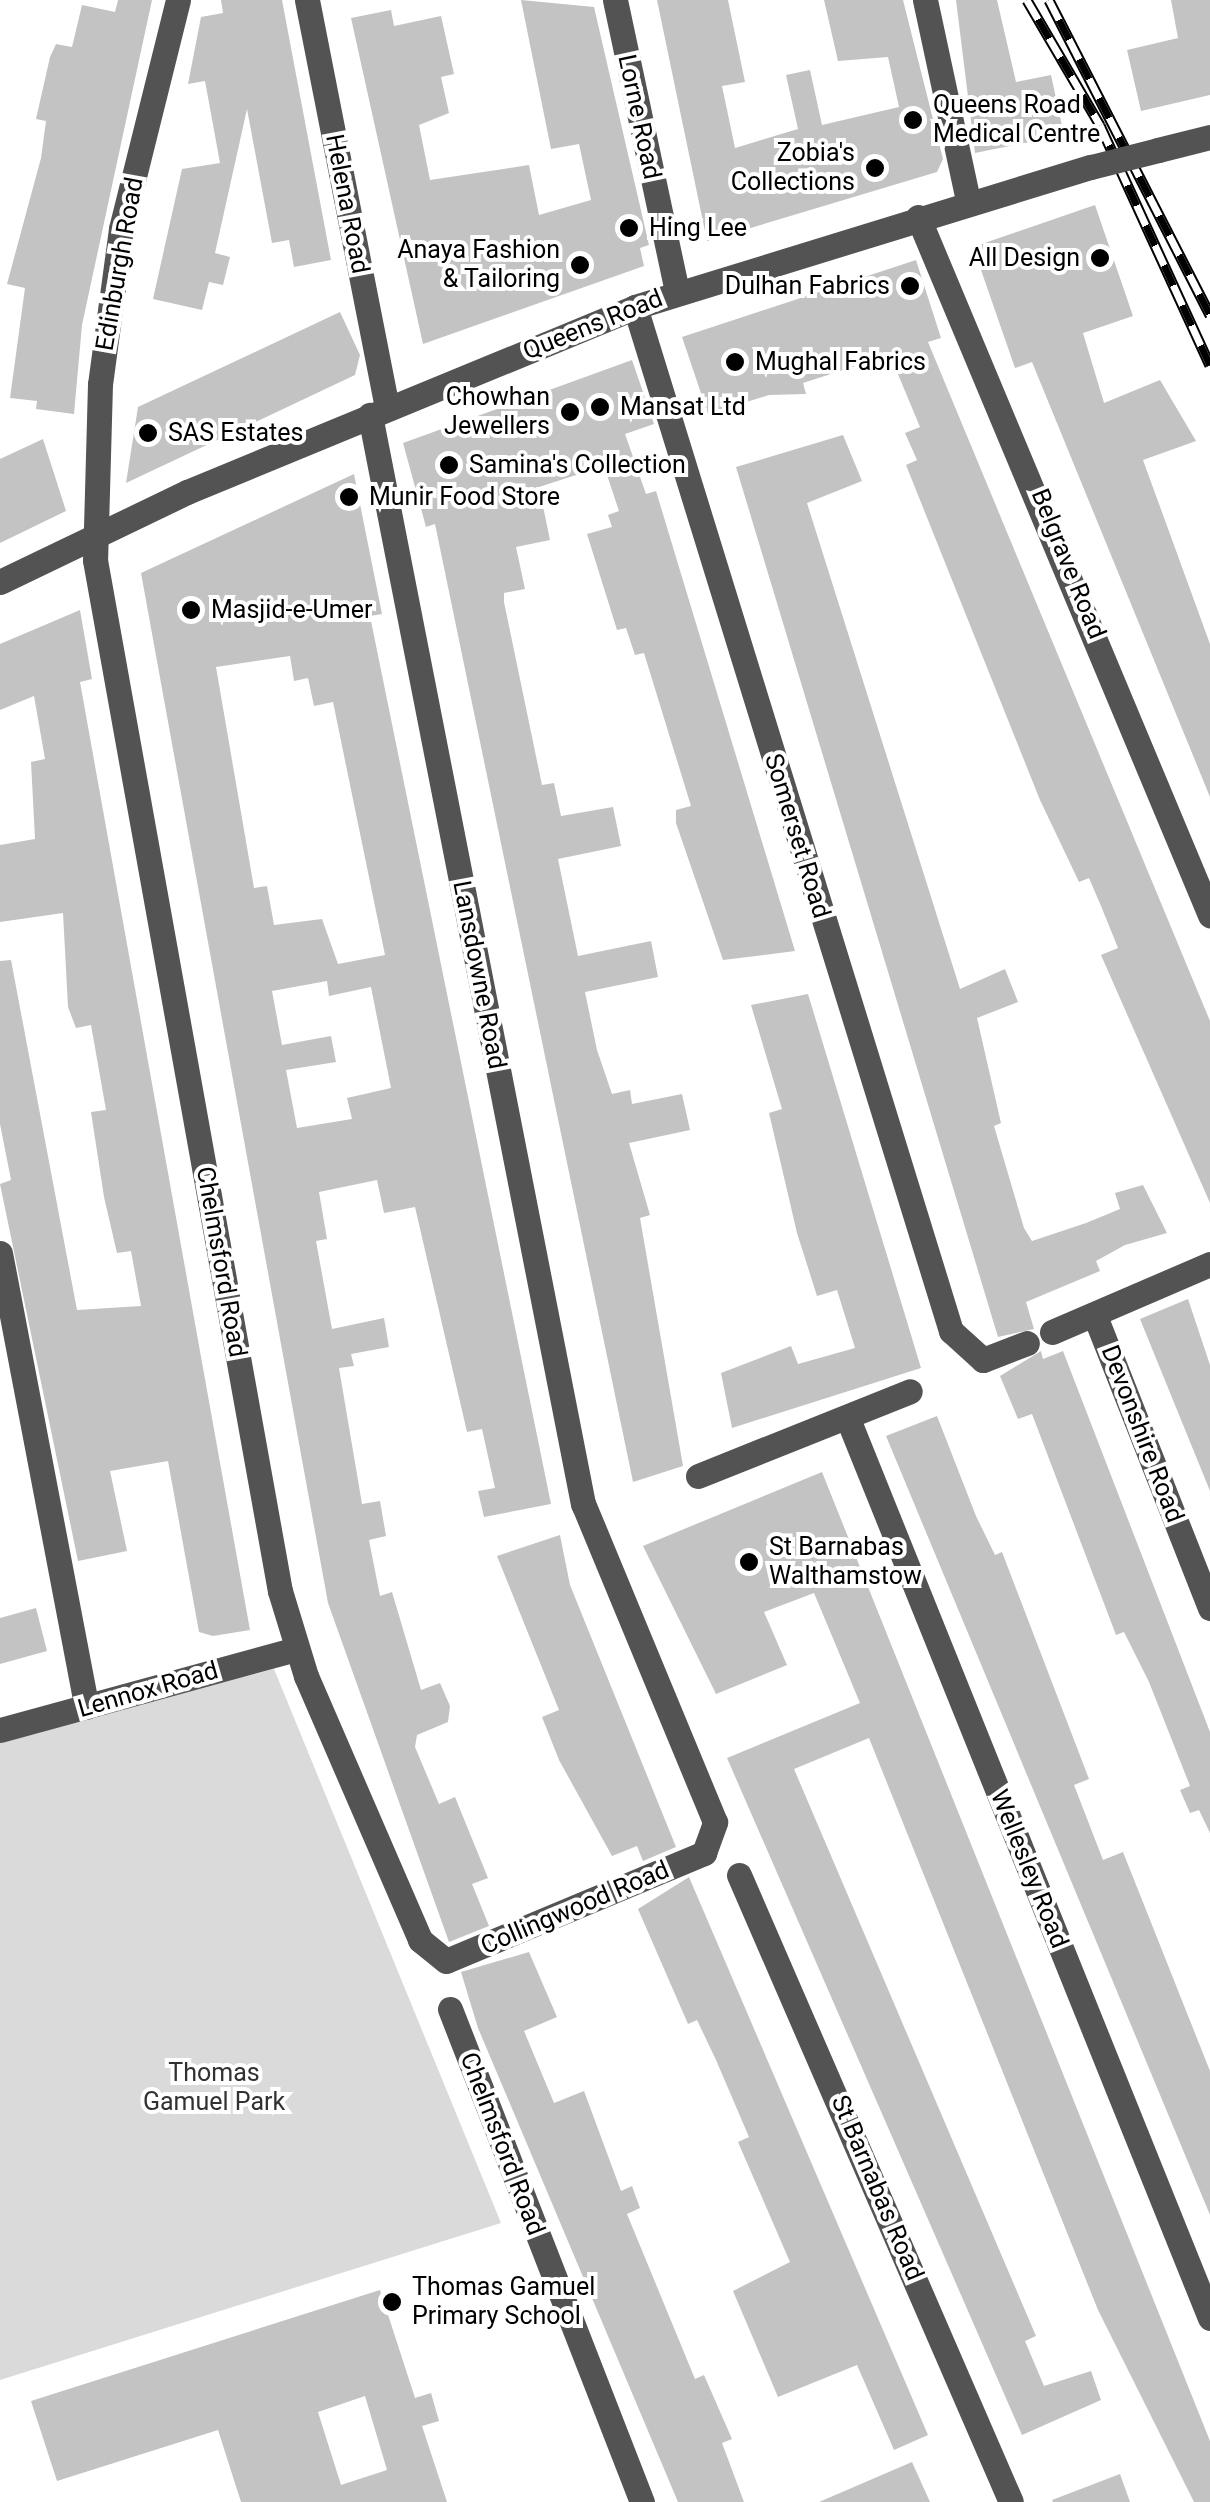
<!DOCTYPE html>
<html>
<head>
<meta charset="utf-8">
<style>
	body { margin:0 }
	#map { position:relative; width:1210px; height:2502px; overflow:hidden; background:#fff; font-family:Roboto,sans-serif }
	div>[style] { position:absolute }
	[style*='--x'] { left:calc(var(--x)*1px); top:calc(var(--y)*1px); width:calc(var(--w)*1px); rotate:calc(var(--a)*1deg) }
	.green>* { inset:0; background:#dadada }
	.building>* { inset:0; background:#c3c3c3 }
	.minor>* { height:25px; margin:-12.5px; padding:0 12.5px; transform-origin:12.5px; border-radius:12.5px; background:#535353 }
	.rail>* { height:11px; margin-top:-5.5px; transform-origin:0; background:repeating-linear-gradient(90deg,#fff 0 22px,#000 0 44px); box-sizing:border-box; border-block:2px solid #000 }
	.minor-bridge>* { height:25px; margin:-12.5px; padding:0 12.5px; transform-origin:12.5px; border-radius:12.5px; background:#535353 }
	.dots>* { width:28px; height:28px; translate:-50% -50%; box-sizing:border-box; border:5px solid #fff; border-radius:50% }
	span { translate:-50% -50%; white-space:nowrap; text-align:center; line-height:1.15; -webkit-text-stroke:8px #fff; paint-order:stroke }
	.poi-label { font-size:25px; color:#000 }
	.left { translate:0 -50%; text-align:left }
	.right { translate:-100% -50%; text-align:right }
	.street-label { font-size:25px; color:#000 }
	.park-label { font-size:25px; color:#313131 }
</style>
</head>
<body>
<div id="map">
	<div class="green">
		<div style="clip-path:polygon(274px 1669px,501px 2223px,0 2380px,0 1741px)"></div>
	</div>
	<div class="building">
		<div style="clip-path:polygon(118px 0,152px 0,82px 325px,74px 414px,36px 409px,37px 401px,10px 398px,25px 288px,7px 284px,41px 158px,46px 121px,36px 119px,50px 57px,56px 44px,72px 47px,82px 5px,115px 12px)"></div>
		<div style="clip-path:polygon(221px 0,282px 0,331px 260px,294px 267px,289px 240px,272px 243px,247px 109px,215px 253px,230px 257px,223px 285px,209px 282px,202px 310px,153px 299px,182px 169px,220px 163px,205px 81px,188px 84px,201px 17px,223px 13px)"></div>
		<div style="clip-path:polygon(521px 0,594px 7px,649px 245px,640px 248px,644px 266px,423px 344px,351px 18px,391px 10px,394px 26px,441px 16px,454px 74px,441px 77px,449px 113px,419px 125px,430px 180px,529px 165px,539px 215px,591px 200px,579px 144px,551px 149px)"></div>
		<div style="clip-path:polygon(657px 0,728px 0,745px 82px,722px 86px,735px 148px,798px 129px,786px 75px,810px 70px,822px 125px,899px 107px,888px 57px,838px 61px,824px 0,903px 0,943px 159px,937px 172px,707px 241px)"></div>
		<div style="clip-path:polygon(956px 0,997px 0,1016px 82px,1051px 75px,1064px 135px,975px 153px)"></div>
		<div style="clip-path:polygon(1171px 0,1210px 0,1210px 95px,1141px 111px,1127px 50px,1178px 38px)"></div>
		<div style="clip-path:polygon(1095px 205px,1133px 316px,1083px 333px,1104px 403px,1160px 380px,1196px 441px,1143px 460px,1210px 644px,1210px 797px,1032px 362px,1015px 368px,973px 247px)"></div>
		<div style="clip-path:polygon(916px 260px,941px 338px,928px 342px,1210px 1021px,1210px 1203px,1101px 955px,1118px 948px,1101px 906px,1089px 878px,1079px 882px,1040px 800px,906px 465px,917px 460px,905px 433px,920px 427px,890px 355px,803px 383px,806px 394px,769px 395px,708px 414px,682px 337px)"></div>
		<div style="clip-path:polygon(340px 312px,360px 355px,355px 375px,126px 483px,138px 407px)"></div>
		<div style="clip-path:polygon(632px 360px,654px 424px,625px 434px,646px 494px,656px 491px,795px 951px,723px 960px,676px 823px,676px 810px,691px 806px,644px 653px,635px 655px,626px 628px,617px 630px,587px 534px,612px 527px,608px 515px,619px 511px,604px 466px,539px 487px,550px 540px,516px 547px,525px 589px,504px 593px,504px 602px,542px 785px,554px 783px,561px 816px,613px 807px,621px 846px,558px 859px,578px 956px,651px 941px,658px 977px,585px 992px,597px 1050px,612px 1094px,630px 1090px,632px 1104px,682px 1094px,690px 1130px,629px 1143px,650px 1215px,640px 1218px,683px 1466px,633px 1482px,435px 524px,426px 527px,403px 443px)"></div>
		<div style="clip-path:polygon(843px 435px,862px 481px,807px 503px,960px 989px,1005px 969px,1018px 1002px,977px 1018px,1001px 1123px,994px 1126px,1024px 1228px,1032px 1241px,1086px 1223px,1120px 1209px,1115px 1193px,1143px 1185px,1167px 1233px,1125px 1245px,1096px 1261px,1100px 1271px,1026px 1302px,1034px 1329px,998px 1337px,736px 467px)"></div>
		<div style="clip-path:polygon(43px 439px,66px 511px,0 543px,0 459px)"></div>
		<div style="clip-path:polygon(evenodd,354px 474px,382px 614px,370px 616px,551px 1504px,484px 1517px,478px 1491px,495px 1488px,482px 1429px,467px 1432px,415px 1207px,384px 1213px,377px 1180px,319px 1192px,327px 1239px,316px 1241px,332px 1329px,384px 1318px,389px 1347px,351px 1354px,354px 1366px,339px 1368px,362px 1504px,380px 1501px,386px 1536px,369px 1540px,380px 1596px,392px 1592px,421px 1690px,440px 1683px,450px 1706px,448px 1722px,417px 1735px,415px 1747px,439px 1804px,455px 1797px,488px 1878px,472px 1884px,489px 1926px,449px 1942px,328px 1603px,141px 573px,354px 474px,290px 656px,294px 681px,308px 678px,314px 706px,333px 702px,385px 955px,338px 964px,322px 919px,274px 925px,267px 886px,254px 888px,216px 667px,290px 656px,354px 474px,327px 981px,329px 996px,371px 987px,391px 1088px,347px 1098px,352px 1119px,297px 1128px,286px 1070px,336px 1062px,331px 1036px,282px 1045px,272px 991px,327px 981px)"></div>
		<div style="clip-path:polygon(80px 610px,92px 679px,80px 682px,250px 1630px,213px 1636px,199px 1632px,168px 1461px,110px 1471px,127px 1551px,78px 1561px,0 1184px,11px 1180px,0 1124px,0 961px,11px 960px,77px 1310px,141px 1306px,131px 1251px,117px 1253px,104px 1197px,91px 1112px,106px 1110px,91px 1025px,76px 1028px,68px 1007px,63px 913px,0 922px,0 845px,35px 839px,31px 762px,45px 759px,34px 696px,0 710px,0 644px)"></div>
		<div style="clip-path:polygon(808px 994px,921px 1368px,732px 1428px,721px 1373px,791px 1346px,798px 1364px,855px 1348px,837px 1290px,817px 1296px,797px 1233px,769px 1113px,782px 1109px,751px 1005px)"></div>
		<div style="clip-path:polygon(1188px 1299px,1210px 1365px,1210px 1491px,1140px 1319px)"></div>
		<div style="clip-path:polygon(1041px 1351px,1043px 1359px,1063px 1351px,1210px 1732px,1210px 1833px,1199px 1810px,1190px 1813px,1180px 1790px,1190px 1786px,1149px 1682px,1124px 1632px,1116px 1635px,1032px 1414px,1018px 1419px,1000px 1376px)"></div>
		<div style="clip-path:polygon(937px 1416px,976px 1516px,995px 1555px,1002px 1552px,1089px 1779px,1074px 1785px,1103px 1860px,1123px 1852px,1210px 2071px,1210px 2215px,886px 1436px)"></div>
		<div style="clip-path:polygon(822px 1472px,1210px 2441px,1210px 2502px,1194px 2502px,1098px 2310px,869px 1738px,794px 1769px,1036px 2336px,1025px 2341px,1044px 2386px,1091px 2371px,1101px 2400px,1022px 2435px,727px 1758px,860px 1703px,814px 1593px,764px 1612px,787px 1665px,716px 1694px,643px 1546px)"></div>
		<div style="clip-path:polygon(560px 1535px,570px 1585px,676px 1847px,643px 1861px,637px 1846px,612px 1856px,559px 1760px,542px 1717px,559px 1710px,497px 1556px)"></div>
		<div style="clip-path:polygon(36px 1608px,47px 1651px,0 1664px,0 1618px)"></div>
		<div style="clip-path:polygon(689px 1877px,928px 2435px,894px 2450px,857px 2365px,778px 2397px,733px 2291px,790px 2262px,738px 2142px,749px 2137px,716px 2060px,697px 2020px,688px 2024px,638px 1909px)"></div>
		<div style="clip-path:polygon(529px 1952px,557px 2017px,524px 2031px,554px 2103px,584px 2091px,621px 2191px,632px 2186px,640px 2208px,627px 2214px,695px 2379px,704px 2375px,732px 2439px,722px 2443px,744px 2502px,678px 2502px,478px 2028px,461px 1972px)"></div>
		<div style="clip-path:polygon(evenodd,380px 2290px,415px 2398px,431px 2393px,439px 2421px,422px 2426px,447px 2502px,241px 2502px,218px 2430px,57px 2481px,31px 2401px,380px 2290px,365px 2396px,387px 2470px,341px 2485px,318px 2412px,365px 2396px)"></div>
		<div style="clip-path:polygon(912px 2462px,930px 2502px,819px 2502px)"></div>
		<div style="clip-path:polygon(1120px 2474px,1130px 2502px,1053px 2502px,1052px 2500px)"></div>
	</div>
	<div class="minor">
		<div style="--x:178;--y:0;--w:236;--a:104"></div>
		<div style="--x:121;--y:229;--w:156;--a:97.7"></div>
		<div style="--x:100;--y:384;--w:176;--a:91.6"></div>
		<div style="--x:95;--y:560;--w:1047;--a:79.83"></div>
		<div style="--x:280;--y:1591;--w:89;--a:73"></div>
		<div style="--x:306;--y:1676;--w:288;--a:66.6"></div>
		<div style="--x:420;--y:1940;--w:33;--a:39"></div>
		<div style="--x:446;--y:1961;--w:280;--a:-22.7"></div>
		<div style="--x:704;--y:1853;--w:33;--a:-70"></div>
		<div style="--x:715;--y:1822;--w:344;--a:-112.5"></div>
		<div style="--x:583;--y:1504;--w:1110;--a:-101.07"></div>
		<div style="--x:307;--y:0;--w:416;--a:78.9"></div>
		<div style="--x:615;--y:0;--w:299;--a:78"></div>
		<div style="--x:925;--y:0;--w:205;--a:77.9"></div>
		<div style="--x:1158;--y:150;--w:54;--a:-14"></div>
		<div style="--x:918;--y:217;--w:757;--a:67.3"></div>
		<div style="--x:635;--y:307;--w:1072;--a:72.85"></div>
		<div style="--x:951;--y:1331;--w:43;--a:42.2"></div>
		<div style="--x:983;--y:1360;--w:47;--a:-21.1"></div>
		<div style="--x:0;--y:582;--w:208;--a:-25.7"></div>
		<div style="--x:187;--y:492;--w:485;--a:-22.4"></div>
		<div style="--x:635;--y:307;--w:477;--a:-17.1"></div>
		<div style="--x:0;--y:1253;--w:462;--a:79.2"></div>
		<div style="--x:1095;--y:1316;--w:314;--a:68.5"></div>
		<div style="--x:1052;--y:1332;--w:172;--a:-23.3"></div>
		<div style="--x:848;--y:1419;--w:969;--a:68.07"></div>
		<div style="--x:698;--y:1476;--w:228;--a:-21.8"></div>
		<div style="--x:0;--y:1730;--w:307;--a:-15.3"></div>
		<div style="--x:739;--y:1875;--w:683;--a:66.55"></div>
		<div style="--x:450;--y:2009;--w:529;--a:68.72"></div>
	</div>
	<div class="rail">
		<div style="--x:1027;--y:0;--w:145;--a:59.7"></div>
		<div style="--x:1100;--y:125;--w:264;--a:65.4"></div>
		<div style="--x:1049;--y:0;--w:354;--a:62.9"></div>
	</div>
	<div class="minor-bridge">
		<div style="--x:1091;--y:167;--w:69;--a:-14.2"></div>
	</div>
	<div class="dots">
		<div style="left:913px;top:120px;background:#000"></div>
		<div style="left:875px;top:168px;background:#000"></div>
		<div style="left:629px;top:228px;background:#000"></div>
		<div style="left:1100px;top:258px;background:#000"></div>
		<div style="left:580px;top:265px;background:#000"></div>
		<div style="left:910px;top:286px;background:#000"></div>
		<div style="left:735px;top:362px;background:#000"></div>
		<div style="left:600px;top:407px;background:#000"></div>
		<div style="left:570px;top:412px;background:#000"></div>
		<div style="left:148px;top:433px;background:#000"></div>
		<div style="left:449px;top:465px;background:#000"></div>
		<div style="left:349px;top:497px;background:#000"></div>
		<div style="left:191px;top:610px;background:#000"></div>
		<div style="left:749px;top:1562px;background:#000"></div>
		<div style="left:392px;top:2302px;background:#000"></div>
	</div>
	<div class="poi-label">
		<span class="left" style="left:933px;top:120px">Queens Road<br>Medical Centre</span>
		<span class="right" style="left:855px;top:168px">Zobia's<br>Collections</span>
		<span class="left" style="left:649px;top:228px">Hing Lee</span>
		<span class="right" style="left:560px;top:265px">Anaya Fashion<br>&amp; Tailoring</span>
		<span class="right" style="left:1080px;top:258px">All Design</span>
		<span class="right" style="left:890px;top:286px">Dulhan Fabrics</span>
		<span class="left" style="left:755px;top:362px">Mughal Fabrics</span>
		<span class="right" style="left:550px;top:412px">Chowhan<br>Jewellers</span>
		<span class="left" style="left:620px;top:407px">Mansat Ltd</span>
		<span class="left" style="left:168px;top:433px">SAS Estates</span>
		<span class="left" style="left:469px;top:465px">Samina's Collection</span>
		<span class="left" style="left:369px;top:497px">Munir Food Store</span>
		<span class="left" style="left:211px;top:610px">Masjid-e-Umer</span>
		<span class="left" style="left:769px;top:1562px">St Barnabas<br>Walthamstow</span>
		<span class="left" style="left:412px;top:2302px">Thomas Gamuel<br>Primary School</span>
	</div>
	<div class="street-label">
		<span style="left:639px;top:117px;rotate:78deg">Lorne Road</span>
		<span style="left:347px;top:204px;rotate:79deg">Helena Road</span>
		<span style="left:120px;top:264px;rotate:-80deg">Edinburgh Road</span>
		<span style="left:593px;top:325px;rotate:-22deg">Queens Road</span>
		<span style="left:1068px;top:564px;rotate:68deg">Belgrave Road</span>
		<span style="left:797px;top:836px;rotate:73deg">Somerset Road</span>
		<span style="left:479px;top:975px;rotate:79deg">Lansdowne Road</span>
		<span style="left:221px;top:1262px;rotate:80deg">Chelmsford Road</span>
		<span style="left:1142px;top:1434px;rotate:69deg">Devonshire Road</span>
		<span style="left:148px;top:1690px;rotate:-16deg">Lennox Road</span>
		<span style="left:1029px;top:1869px;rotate:68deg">Wellesley Road</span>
		<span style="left:575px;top:1908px;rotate:-23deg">Collingwood Road</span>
		<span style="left:502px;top:2144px;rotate:69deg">Chelmsford Road</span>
		<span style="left:877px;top:2188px;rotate:67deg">St Barnabas Road</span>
	</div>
	<div class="park-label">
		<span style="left:214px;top:2088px">Thomas<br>Gamuel Park</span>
	</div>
</div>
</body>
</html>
